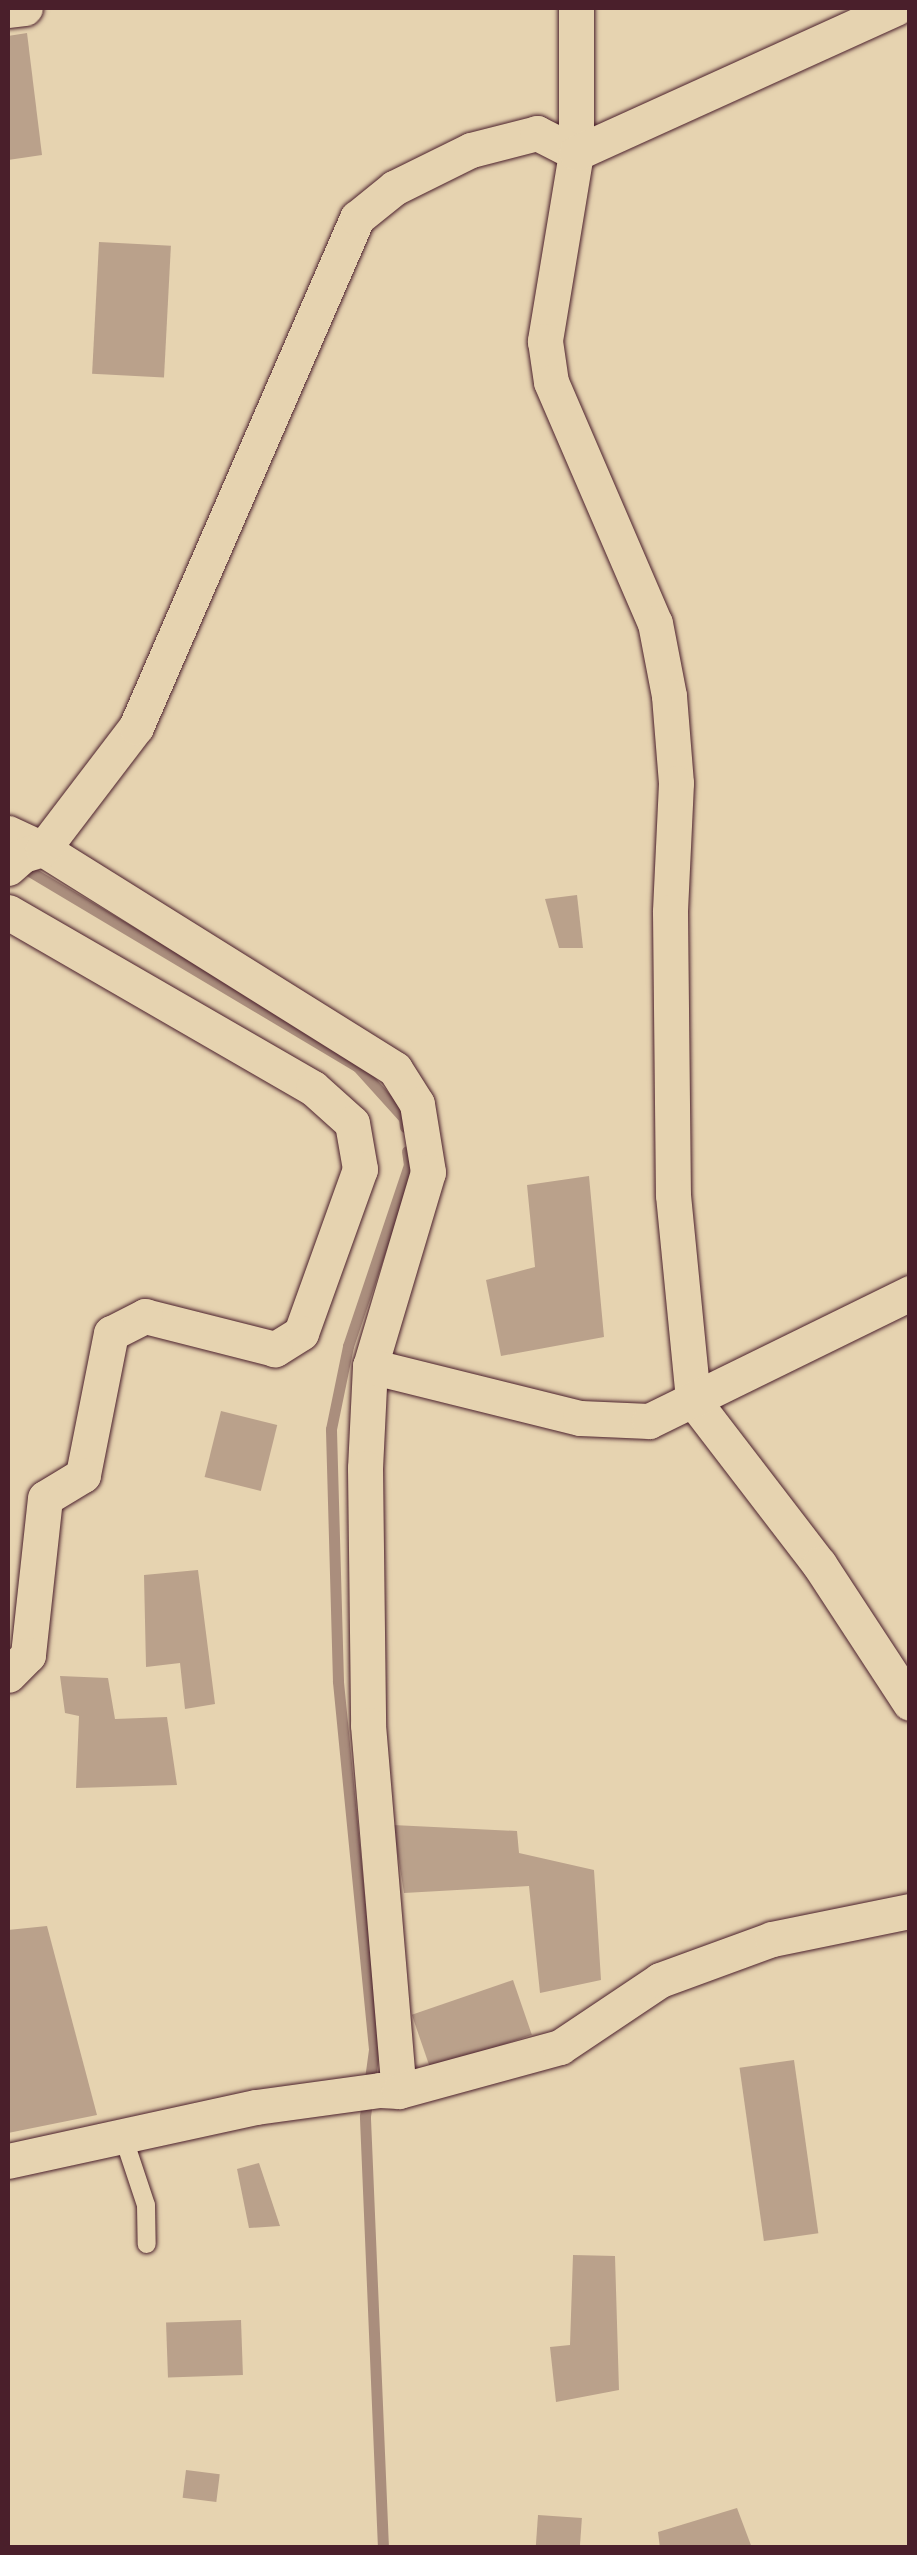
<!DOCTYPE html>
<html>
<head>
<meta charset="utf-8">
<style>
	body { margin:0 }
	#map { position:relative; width:917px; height:2555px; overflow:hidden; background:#e6d3b0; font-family:"Indie Flower",sans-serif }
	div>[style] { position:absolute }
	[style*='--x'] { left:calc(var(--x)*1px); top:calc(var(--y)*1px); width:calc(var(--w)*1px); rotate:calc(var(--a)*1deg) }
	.stream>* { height:11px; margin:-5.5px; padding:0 5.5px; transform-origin:5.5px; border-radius:5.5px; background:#aa8e7d }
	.building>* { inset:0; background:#baa18b; transform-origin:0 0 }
	.roads { filter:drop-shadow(0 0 2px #4a1f2b) drop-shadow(0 0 2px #4a1f2b) }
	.lane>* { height:18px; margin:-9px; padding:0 9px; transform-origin:9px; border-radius:9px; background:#e6d3b0 }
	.street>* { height:35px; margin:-17.5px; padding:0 17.5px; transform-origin:17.5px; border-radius:17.5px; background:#e6d3b0 }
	span { translate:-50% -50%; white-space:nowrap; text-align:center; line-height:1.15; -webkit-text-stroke:8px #e6d3b0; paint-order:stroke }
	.frame { position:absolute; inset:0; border:10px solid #4a1f2b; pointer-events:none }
</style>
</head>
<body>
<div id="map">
	<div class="stream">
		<div style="--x:21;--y:866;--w:391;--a:30.8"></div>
		<div style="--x:357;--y:1066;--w:70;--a:47.9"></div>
		<div style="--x:404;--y:1118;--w:9;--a:84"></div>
		<div style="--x:383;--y:2548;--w:432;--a:-92.4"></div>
		<div style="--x:365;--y:2116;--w:68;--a:-82.3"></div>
		<div style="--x:374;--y:2049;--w:370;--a:-95.6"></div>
		<div style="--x:338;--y:1681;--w:252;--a:-91.6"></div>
		<div style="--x:331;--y:1429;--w:85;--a:-78.4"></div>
		<div style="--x:348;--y:1346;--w:191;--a:-71.4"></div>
		<div style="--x:409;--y:1165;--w:14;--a:-98"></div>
	</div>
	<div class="building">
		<div style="clip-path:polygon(27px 33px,42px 155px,8px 160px,8px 36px)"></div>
		<div style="left:99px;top:242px;width:72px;height:132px;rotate:3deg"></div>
		<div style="clip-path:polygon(577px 895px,583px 948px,559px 948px,545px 899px)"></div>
		<div style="clip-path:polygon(589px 1176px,604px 1337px,501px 1356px,486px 1280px,535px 1267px,527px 1185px)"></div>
		<div style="left:221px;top:1411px;width:58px;height:68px;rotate:14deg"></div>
		<div style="clip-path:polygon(198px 1570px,215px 1704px,185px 1709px,180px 1663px,146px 1667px,144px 1575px)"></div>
		<div style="clip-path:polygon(60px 1676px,108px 1678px,115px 1719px,167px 1717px,177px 1785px,76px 1788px,79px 1716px,65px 1713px)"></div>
		<div style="clip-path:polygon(393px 1825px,517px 1831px,519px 1853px,594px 1870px,601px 1980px,540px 1993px,529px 1886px,404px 1893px)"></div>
		<div style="clip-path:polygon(47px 1926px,97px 2115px,8px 2133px,8px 1930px)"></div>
		<div style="left:513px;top:1980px;width:58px;height:107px;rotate:71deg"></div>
		<div style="left:794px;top:2060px;width:175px;height:55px;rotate:82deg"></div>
		<div style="clip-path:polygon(259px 2163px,280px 2226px,249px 2228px,237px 2169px)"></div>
		<div style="clip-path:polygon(573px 2255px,615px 2256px,619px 2390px,556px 2402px,550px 2347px,570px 2345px)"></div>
		<div style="left:241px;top:2320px;width:55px;height:75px;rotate:88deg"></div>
		<div style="left:186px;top:2470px;width:34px;height:28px;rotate:7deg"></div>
		<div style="clip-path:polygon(737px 2508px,752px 2548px,660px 2548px,658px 2532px)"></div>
		<div style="left:538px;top:2515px;width:44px;height:33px;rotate:4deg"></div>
	</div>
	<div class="roads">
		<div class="lane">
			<div style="--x:123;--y:2136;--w:73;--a:71.6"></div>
			<div style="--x:146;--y:2205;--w:39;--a:89"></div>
		</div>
		<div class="street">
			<div style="--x:576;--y:8;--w:145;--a:90"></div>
			<div style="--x:576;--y:153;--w:191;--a:99.4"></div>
			<div style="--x:545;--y:341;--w:41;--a:81.7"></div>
			<div style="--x:551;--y:382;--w:262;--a:66.7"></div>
			<div style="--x:655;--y:623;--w:74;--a:79.1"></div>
			<div style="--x:669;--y:696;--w:87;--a:85.4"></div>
			<div style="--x:676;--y:783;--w:129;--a:92.7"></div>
			<div style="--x:670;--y:912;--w:283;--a:89.4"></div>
			<div style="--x:673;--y:1195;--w:206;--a:84.4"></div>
			<div style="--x:693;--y:1400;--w:207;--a:52.5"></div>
			<div style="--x:819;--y:1564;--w:166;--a:56.8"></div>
			<div style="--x:8;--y:10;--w:17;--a:-7"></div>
			<div style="--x:8;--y:833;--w:38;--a:25"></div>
			<div style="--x:43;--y:849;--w:415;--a:32"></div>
			<div style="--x:395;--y:1069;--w:41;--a:57.8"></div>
			<div style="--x:417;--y:1104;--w:69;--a:80.8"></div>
			<div style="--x:428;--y:1172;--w:202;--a:106.6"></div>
			<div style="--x:370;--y:1366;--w:102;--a:92.8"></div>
			<div style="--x:365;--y:1468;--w:257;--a:89.3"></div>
			<div style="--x:368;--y:1725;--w:367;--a:85.2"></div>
			<div style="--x:8;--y:868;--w:20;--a:-41"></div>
			<div style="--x:23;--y:855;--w:21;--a:-17"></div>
			<div style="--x:43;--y:849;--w:153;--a:-52.7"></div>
			<div style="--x:136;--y:727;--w:555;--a:-66.53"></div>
			<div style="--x:357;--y:218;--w:48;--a:-39"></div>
			<div style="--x:394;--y:188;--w:86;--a:-26.3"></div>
			<div style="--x:471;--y:150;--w:68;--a:-14.4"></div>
			<div style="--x:537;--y:133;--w:44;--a:27.1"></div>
			<div style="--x:576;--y:153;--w:351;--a:-24.4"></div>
			<div style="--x:8;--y:912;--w:352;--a:30"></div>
			<div style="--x:313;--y:1088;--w:52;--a:41.9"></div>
			<div style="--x:352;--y:1123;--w:47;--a:80.1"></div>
			<div style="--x:360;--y:1169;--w:174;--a:109.8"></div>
			<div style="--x:301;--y:1333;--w:31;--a:148"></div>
			<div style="--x:275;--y:1349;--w:134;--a:-165.8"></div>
			<div style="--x:145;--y:1316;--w:38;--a:153"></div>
			<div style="--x:111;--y:1333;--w:145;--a:101.2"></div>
			<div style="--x:83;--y:1475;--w:44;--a:148.8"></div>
			<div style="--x:45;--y:1498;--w:158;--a:96.2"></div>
			<div style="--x:28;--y:1655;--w:28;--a:135"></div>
			<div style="--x:370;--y:1366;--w:216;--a:13.9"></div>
			<div style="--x:580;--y:1418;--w:69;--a:2.5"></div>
			<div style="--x:649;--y:1421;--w:291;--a:-26.1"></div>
			<div style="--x:8;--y:2161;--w:254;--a:-12.3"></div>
			<div style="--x:256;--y:2107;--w:125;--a:-7.8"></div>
			<div style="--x:380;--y:2090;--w:19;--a:3"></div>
			<div style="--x:399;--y:2091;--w:167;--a:-15.3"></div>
			<div style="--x:560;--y:2047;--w:120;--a:-33.8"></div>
			<div style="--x:660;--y:1980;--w:119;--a:-20.1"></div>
			<div style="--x:772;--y:1939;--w:141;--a:-11.5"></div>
		</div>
	</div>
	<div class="frame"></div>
</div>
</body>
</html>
